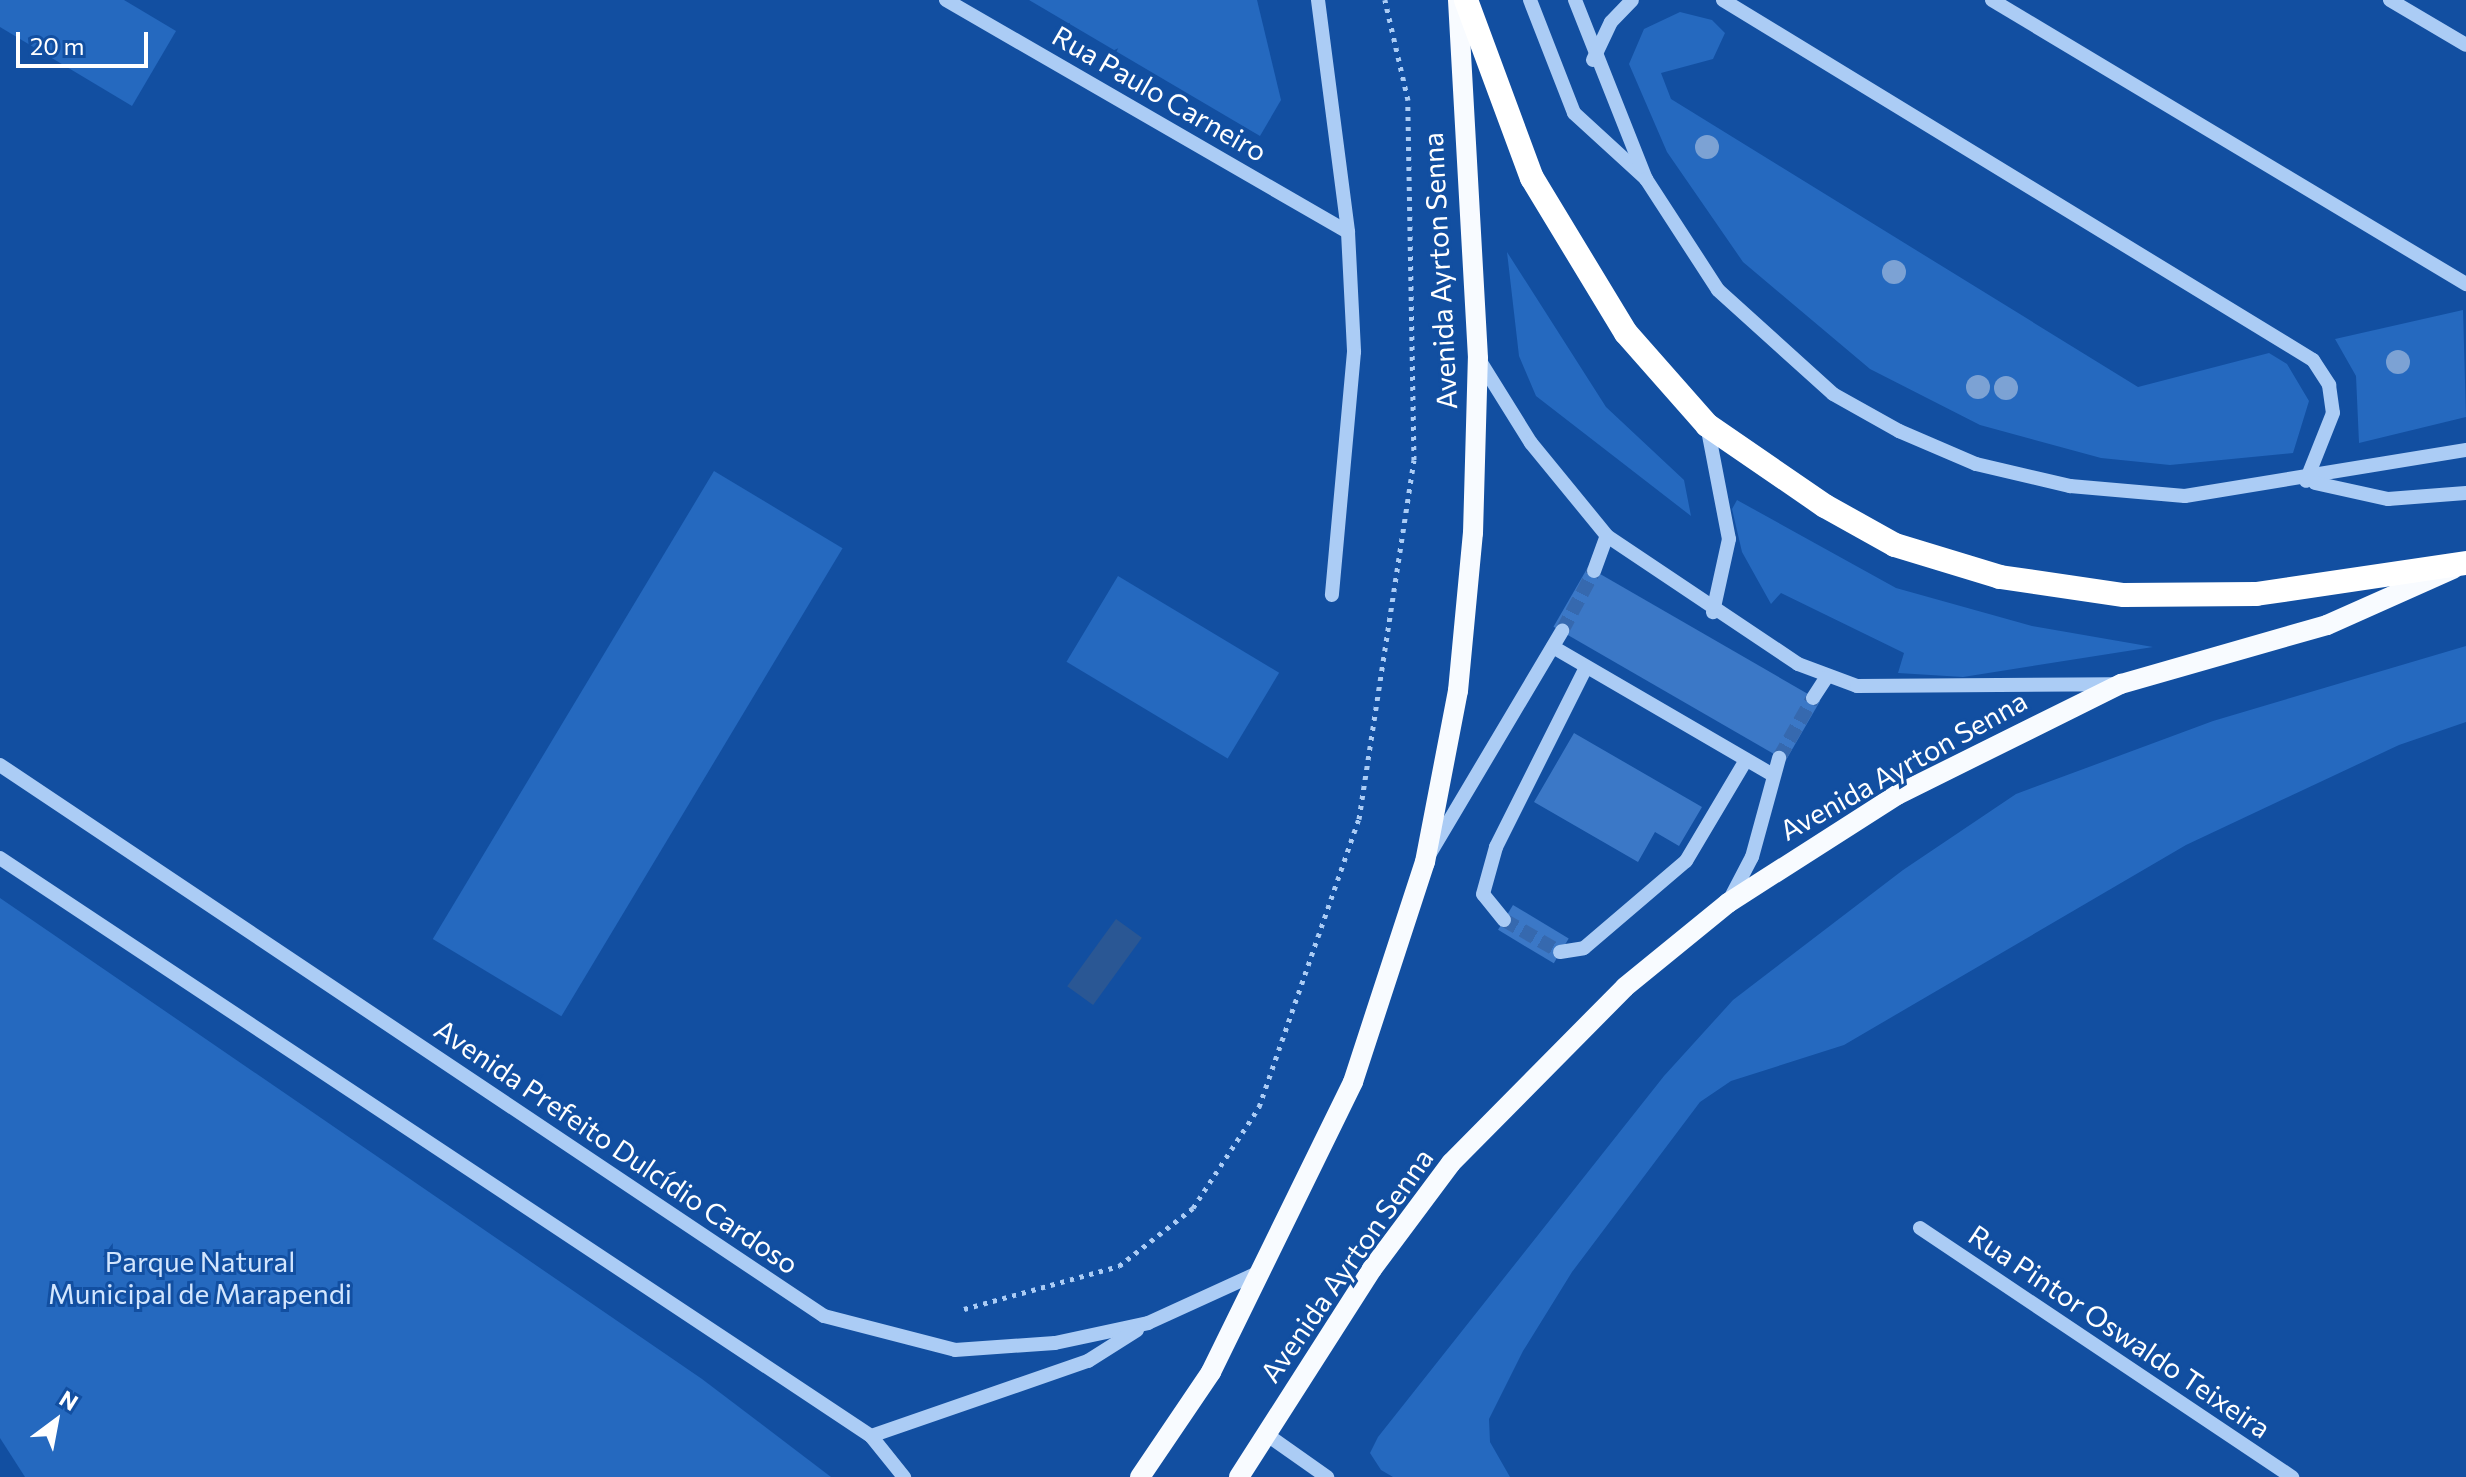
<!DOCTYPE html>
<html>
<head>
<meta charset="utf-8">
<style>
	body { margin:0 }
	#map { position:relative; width:2466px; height:1477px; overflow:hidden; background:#124fa1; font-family:Commissioner,sans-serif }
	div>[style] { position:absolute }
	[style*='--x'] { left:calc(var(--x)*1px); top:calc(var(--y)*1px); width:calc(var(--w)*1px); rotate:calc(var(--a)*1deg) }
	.green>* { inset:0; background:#2569bf; transform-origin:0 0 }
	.water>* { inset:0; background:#2a5794; transform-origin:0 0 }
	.building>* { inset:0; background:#3b78c7; transform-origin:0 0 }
	.minor-tunnel>* { height:14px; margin-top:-7px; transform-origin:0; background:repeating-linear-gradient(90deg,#3669af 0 14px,transparent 0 21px) }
	.path>* { height:5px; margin-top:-2.5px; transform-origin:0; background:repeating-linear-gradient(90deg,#abccf5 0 4px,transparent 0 10px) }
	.minor>* { height:14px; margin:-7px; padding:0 7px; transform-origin:7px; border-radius:7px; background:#abccf5 }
	.major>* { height:20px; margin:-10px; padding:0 10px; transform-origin:10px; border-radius:10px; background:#f8fbff }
	.highway>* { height:24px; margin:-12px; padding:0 12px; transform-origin:12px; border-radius:12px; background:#fff }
	.trees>* { width:24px; height:24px; margin:-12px; border-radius:50%; background:#7ca2d4 }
	span { translate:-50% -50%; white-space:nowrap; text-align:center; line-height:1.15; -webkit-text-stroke:6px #124fa1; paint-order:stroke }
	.street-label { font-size:28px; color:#fff }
	.park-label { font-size:28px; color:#d3e6fe }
	.north { position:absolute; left:16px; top:1381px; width:80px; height:80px; -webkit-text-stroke:6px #124fa1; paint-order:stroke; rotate:32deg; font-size:22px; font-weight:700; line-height:32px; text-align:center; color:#fff }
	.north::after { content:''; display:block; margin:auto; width:28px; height:36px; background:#fff; clip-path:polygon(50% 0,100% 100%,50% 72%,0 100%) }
	.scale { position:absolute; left:16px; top:32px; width:132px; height:36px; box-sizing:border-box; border:4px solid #fff; border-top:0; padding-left:10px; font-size:24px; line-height:28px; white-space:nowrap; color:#fff; -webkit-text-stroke:6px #124fa1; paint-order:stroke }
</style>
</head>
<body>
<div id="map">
	<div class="green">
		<div style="clip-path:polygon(0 0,124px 0,176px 31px,132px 106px,0 27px)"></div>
		<div style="clip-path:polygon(1029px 0,1257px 0,1281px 100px,1260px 136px)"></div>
		<div style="clip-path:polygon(1680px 12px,1712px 20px,1725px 33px,1713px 59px,1661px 73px,1671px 99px,2138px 387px,2269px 353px,2287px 364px,2309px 401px,2293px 453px,2170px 465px,2101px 458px,1980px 425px,1870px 369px,1743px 262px,1667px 152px,1629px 64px,1644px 29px)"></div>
		<div style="clip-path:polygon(1507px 252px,1606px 407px,1684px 480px,1691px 516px,1536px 396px,1519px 356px)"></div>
		<div style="clip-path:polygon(2463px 310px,2466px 417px,2359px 443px,2356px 376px,2335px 339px)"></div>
		<div style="left:714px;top:471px;width:150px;height:546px;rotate:31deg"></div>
		<div style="clip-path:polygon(1737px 500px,1896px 588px,2032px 626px,2153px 647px,1963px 677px,1898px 673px,1904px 653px,1781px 593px,1771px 604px,1742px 552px,1732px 509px)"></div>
		<div style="left:1118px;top:576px;width:188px;height:100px;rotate:31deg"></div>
		<div style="clip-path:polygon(2466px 646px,2466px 722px,2399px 745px,2186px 845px,1844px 1045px,1731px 1081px,1700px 1102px,1572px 1272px,1523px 1351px,1489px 1419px,1490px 1442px,1510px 1477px,1393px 1477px,1381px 1470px,1370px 1453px,1378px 1437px,1664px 1076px,1733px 1000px,1903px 870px,2016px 794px,2213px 721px)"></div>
		<div style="clip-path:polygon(0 898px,702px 1379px,831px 1477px,25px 1477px,0 1438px)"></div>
	</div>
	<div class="water">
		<div style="left:1116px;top:919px;width:32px;height:83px;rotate:36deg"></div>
	</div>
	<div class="building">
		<div style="left:1588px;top:567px;width:268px;height:69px;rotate:30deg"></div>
		<div style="clip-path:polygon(1574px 733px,1702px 807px,1679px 846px,1655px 832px,1638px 862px,1534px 802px)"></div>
		<div style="left:1513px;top:905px;width:65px;height:29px;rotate:31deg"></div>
	</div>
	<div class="minor-tunnel">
		<div style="--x:1562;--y:631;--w:68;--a:-61.9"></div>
		<div style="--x:1779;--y:758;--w:69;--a:-60.5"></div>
		<div style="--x:1504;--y:920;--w:64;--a:29.7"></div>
	</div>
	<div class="path">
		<div style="--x:964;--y:1309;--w:161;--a:-15.5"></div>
		<div style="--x:1119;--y:1266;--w:94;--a:-38.1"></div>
		<div style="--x:1193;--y:1208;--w:121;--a:-56.8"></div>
		<div style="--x:1259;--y:1107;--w:305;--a:-70.9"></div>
		<div style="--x:1359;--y:819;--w:363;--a:-81.3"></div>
		<div style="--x:1414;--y:460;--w:360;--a:-91"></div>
		<div style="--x:1408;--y:100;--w:103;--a:-103"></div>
	</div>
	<div class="minor">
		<div style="--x:946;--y:0;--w:464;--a:30"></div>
		<div style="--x:1318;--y:0;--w:234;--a:82.6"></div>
		<div style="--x:1348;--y:232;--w:120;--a:87.1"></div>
		<div style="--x:1354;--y:352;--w:244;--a:95.2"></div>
		<div style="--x:1530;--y:0;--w:121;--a:68.7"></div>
		<div style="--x:1574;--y:113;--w:98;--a:42.5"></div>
		<div style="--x:1575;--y:0;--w:193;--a:68.4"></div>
		<div style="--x:1646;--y:179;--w:132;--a:57"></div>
		<div style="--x:1718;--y:290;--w:155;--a:42.1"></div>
		<div style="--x:1833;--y:394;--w:76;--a:29.3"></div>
		<div style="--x:1899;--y:431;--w:84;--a:23.2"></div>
		<div style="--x:1976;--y:464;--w:97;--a:13.2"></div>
		<div style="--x:2070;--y:486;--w:115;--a:5"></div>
		<div style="--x:2185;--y:496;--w:285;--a:-9.3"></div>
		<div style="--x:1723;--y:0;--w:691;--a:31.39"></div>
		<div style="--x:2313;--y:360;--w:30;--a:57"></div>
		<div style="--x:2329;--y:385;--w:28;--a:82"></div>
		<div style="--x:2333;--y:413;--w:73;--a:111.7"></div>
		<div style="--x:1992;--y:0;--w:553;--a:30.93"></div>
		<div style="--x:2390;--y:0;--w:88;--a:30.6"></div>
		<div style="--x:1593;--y:60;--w:42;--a:-64.7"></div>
		<div style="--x:1611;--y:22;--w:30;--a:-46"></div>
		<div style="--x:1478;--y:358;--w:100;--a:58.1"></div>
		<div style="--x:1531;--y:443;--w:120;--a:50.7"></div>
		<div style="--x:1607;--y:536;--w:230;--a:33.8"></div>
		<div style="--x:1798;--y:664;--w:63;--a:20.4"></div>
		<div style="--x:1857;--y:686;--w:257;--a:-0.4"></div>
		<div style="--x:1707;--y:425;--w:116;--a:79.1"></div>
		<div style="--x:1729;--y:539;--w:75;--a:102.4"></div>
		<div style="--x:2315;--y:483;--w:75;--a:12.4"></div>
		<div style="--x:2388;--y:499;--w:78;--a:-4.4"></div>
		<div style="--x:1594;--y:571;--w:37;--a:-70"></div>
		<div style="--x:1553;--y:647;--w:252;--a:30.2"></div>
		<div style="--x:1813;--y:698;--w:24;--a:-57"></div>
		<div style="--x:0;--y:765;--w:991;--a:33.77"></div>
		<div style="--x:824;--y:1316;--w:135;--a:14.5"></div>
		<div style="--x:955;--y:1350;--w:100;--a:-4"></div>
		<div style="--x:1055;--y:1343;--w:95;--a:-12.1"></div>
		<div style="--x:1148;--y:1323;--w:123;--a:-24.5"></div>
		<div style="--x:1429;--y:855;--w:261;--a:-59.3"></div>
		<div style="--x:0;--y:858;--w:1045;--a:33.57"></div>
		<div style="--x:871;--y:1436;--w:53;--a:51.2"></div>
		<div style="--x:1730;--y:899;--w:47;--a:-62.4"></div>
		<div style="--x:1752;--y:857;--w:103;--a:-74.7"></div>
		<div style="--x:1504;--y:920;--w:33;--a:-129"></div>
		<div style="--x:1483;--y:894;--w:49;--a:-74.5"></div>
		<div style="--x:1496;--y:847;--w:201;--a:-63.4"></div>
		<div style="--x:1560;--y:952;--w:24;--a:-9"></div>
		<div style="--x:1584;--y:948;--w:134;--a:-40.5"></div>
		<div style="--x:1686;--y:861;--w:117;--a:-59.3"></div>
		<div style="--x:1920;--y:1228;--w:448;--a:33.8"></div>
		<div style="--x:1266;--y:1434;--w:75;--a:35.2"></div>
		<div style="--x:871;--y:1436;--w:230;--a:-19.1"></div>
		<div style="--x:1088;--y:1361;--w:58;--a:-32.3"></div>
	</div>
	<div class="major">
		<div style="--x:1140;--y:1477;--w:127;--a:-55.9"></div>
		<div style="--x:1211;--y:1372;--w:323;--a:-63.9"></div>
		<div style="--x:1353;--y:1082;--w:231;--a:-71.9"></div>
		<div style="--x:1425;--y:862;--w:174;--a:-79.1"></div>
		<div style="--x:1458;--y:691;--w:159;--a:-84.6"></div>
		<div style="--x:1473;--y:533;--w:175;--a:-88.4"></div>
		<div style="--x:1478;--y:358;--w:359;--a:-93.2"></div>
		<div style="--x:1239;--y:1477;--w:247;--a:-57.4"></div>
		<div style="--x:1372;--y:1269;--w:132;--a:-53.3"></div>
		<div style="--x:1451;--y:1163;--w:247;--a:-45.3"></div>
		<div style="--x:1625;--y:987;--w:133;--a:-39.2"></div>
		<div style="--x:1728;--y:903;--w:201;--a:-32.6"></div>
		<div style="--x:1897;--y:795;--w:250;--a:-26.4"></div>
		<div style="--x:2121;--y:684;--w:214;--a:-16"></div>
		<div style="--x:2327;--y:625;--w:138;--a:-24"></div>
	</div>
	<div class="highway">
		<div style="--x:1466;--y:0;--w:190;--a:69.7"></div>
		<div style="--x:1532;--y:178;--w:181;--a:58.8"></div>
		<div style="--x:1626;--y:333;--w:123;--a:48.6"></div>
		<div style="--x:1707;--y:425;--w:143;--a:34.5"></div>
		<div style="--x:1825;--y:506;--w:80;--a:29.1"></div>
		<div style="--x:1895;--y:545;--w:110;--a:16.9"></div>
		<div style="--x:2000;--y:577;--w:125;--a:8.3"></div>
		<div style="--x:2124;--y:595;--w:132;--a:-0.4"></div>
		<div style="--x:2256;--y:594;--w:212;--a:-8.4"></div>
	</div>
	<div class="trees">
		<div style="left:1707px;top:147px"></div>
		<div style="left:1894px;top:272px"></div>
		<div style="left:2398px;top:362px"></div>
		<div style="left:1978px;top:387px"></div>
		<div style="left:2006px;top:388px"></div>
	</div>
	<div class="street-label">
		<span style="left:1160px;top:93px;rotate:30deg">Rua Paulo Carneiro</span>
		<span style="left:1439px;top:271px;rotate:-93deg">Avenida Ayrton Senna</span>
		<span style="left:1903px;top:765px;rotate:-29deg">Avenida Ayrton Senna</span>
		<span style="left:617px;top:1146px;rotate:34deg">Avenida Prefeito Dulcídio Cardoso</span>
		<span style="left:1346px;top:1265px;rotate:-55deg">Avenida Ayrton Senna</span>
		<span style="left:2120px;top:1331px;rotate:34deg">Rua Pintor Oswaldo Teixeira</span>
	</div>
	<div class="park-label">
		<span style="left:200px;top:1277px">Parque Natural<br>Municipal de Marapendi</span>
	</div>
	<div class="north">N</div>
	<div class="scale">20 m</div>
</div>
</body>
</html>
